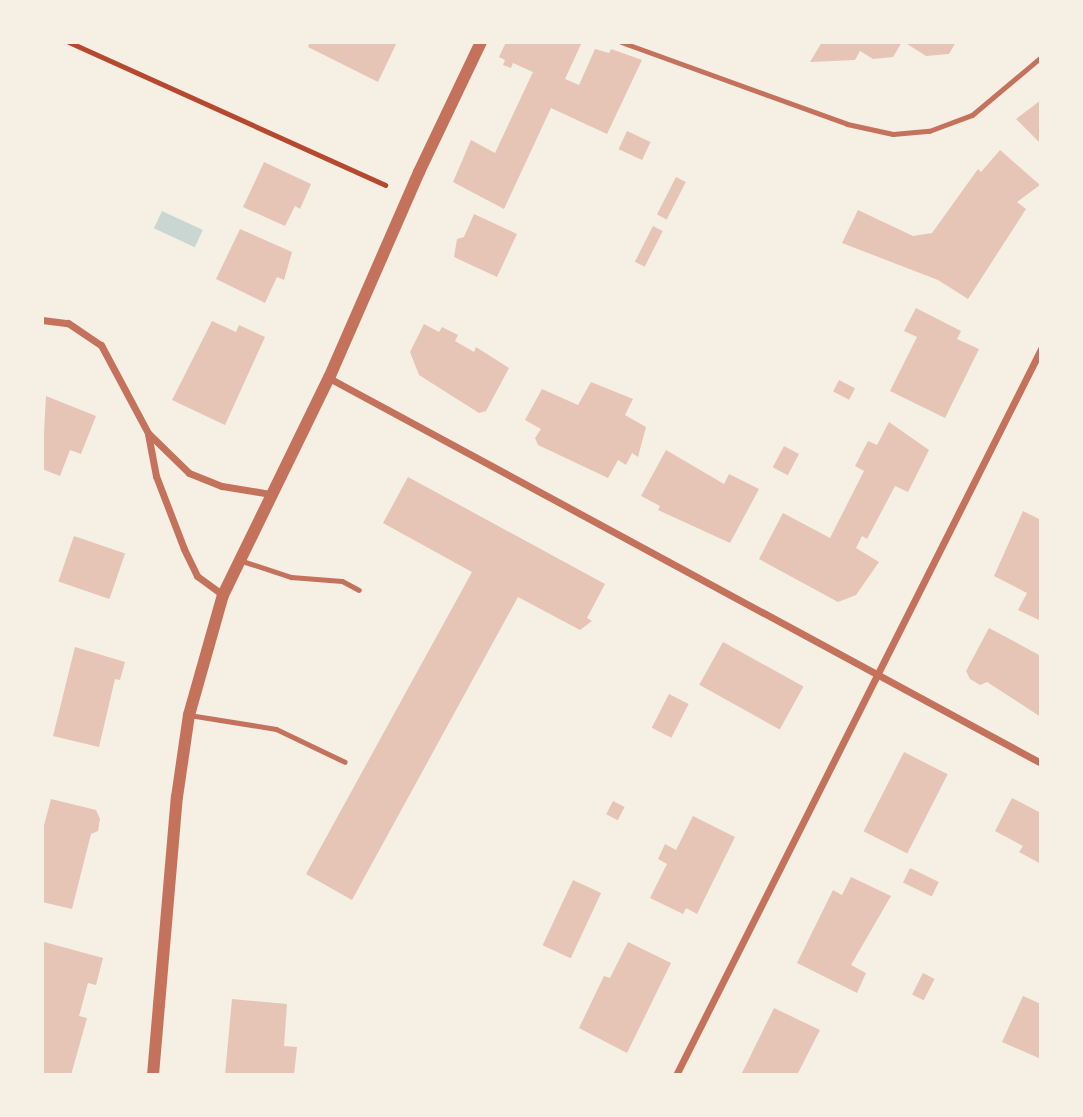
<!DOCTYPE html>
<html>
<head>
<meta charset="utf-8">
<style>
	body { margin:0 }
	#map { position:relative; width:1083px; height:1117px; overflow:hidden; background:#f6efe4; font-family:Arial,sans-serif }
	div>[style] { position:absolute }
	[style*='--x'] { left:calc(var(--x)*1px); top:calc(var(--y)*1px); width:calc(var(--w)*1px); rotate:calc(var(--a)*1deg) }
	.water>* { inset:0; background:#c9d6d2; transform-origin:0 0 }
	.building>* { inset:0; background:#e6c5b7; transform-origin:0 0 }
	.path>* { height:4.5px; margin:-2.25px; padding:0 2.25px; transform-origin:2.25px; border-radius:2.25px; background:#b5482f }
	.service>* { height:5px; margin:-2.5px; padding:0 2.5px; transform-origin:2.5px; border-radius:2.5px; background:#c5725c }
	.minor>* { height:7px; margin:-3.5px; padding:0 3.5px; transform-origin:3.5px; border-radius:3.5px; background:#c5725c }
	.tertiary>* { height:12px; margin:-6px; padding:0 6px; transform-origin:6px; border-radius:6px; background:#c5725c }
	span { translate:-50% -50%; white-space:nowrap; text-align:center; line-height:1.15; -webkit-text-stroke:7px #f6efe4; paint-order:stroke }
	.frame { position:absolute; inset:0; border:44px solid #f6efe4; pointer-events:none }
</style>
</head>
<body>
<div id="map">
	<div class="water">
		<div style="left:162px;top:211px;width:45px;height:19px;rotate:25deg"></div>
	</div>
	<div class="building">
		<div style="clip-path:polygon(310px 42px,397px 42px,378px 82px,308px 47px)"></div>
		<div style="clip-path:polygon(506px 42px,582px 42px,565px 79px,579px 85px,595px 49px,609px 53px,611px 49px,642px 60px,607px 134px,551px 108px,504px 209px,453px 182px,471px 140px,495px 153px,533px 72px,513px 63px,511px 68px,503px 65px,505px 60px,499px 57px)"></div>
		<div style="clip-path:polygon(822px 42px,902px 42px,893px 57px,873px 59px,860px 51px,855px 60px,810px 62px)"></div>
		<div style="clip-path:polygon(904px 42px,956px 42px,949px 54px,926px 56px)"></div>
		<div style="clip-path:polygon(1041px 100px,1041px 144px,1016px 119px)"></div>
		<div style="left:627px;top:131px;width:26px;height:20px;rotate:25deg"></div>
		<div style="clip-path:polygon(1000px 150px,1040px 185px,1017px 202px,1026px 209px,968px 299px,938px 280px,842px 243px,858px 210px,913px 236px,932px 233px,978px 169px,981px 172px)"></div>
		<div style="clip-path:polygon(264px 162px,311px 184px,300px 209px,295px 206px,285px 226px,243px 207px)"></div>
		<div style="left:676px;top:177px;width:11px;height:42px;rotate:27deg"></div>
		<div style="clip-path:polygon(474px 214px,517px 234px,497px 277px,454px 257px,457px 239px,464px 237px)"></div>
		<div style="left:653px;top:226px;width:11px;height:40px;rotate:27deg"></div>
		<div style="clip-path:polygon(240px 229px,292px 252px,284px 280px,277px 277px,265px 303px,216px 279px)"></div>
		<div style="clip-path:polygon(916px 308px,961px 331px,957px 339px,979px 349px,945px 418px,890px 391px,917px 337px,904px 331px)"></div>
		<div style="clip-path:polygon(212px 321px,236px 332px,239px 325px,265px 337px,225px 425px,172px 400px)"></div>
		<div style="clip-path:polygon(424px 324px,439px 332px,442px 327px,458px 335px,455px 341px,474px 352px,476px 347px,509px 368px,486px 411px,479px 413px,419px 375px,410px 352px)"></div>
		<div style="left:839px;top:380px;width:18px;height:13px;rotate:27deg"></div>
		<div style="clip-path:polygon(591px 382px,633px 399px,625px 415px,646px 427px,638px 457px,632px 453px,626px 465px,618px 460px,608px 478px,538px 445px,535px 438px,541px 429px,525px 420px,542px 389px,578px 405px)"></div>
		<div style="clip-path:polygon(46px 396px,96px 416px,81px 454px,70px 450px,60px 476px,42px 469px)"></div>
		<div style="clip-path:polygon(889px 422px,929px 450px,908px 492px,895px 486px,867px 539px,862px 536px,856px 548px,879px 562px,856px 595px,838px 602px,759px 559px,783px 513px,830px 538px,864px 471px,855px 466px,868px 441px,877px 445px)"></div>
		<div style="left:784px;top:446px;width:17px;height:24px;rotate:28deg"></div>
		<div style="clip-path:polygon(666px 450px,724px 484px,729px 474px,759px 489px,730px 543px,658px 510px,660px 506px,641px 496px)"></div>
		<div style="clip-path:polygon(408px 477px,605px 584px,587px 618px,592px 621px,580px 630px,518px 597px,352px 900px,306px 874px,472px 572px,383px 523px)"></div>
		<div style="clip-path:polygon(1023px 511px,1041px 520px,1041px 621px,1018px 610px,1027px 593px,994px 576px)"></div>
		<div style="left:74px;top:536px;width:54px;height:48px;rotate:19deg"></div>
		<div style="clip-path:polygon(989px 628px,1041px 656px,1041px 717px,987px 682px,980px 685px,970px 679px,966px 671px)"></div>
		<div style="left:723px;top:642px;width:92px;height:49px;rotate:29deg"></div>
		<div style="clip-path:polygon(75px 647px,125px 662px,120px 680px,115px 679px,99px 747px,53px 736px)"></div>
		<div style="left:669px;top:694px;width:22px;height:38px;rotate:27deg"></div>
		<div style="left:904px;top:752px;width:49px;height:89px;rotate:27deg"></div>
		<div style="clip-path:polygon(1012px 798px,1041px 813px,1041px 864px,1019px 852px,1023px 846px,995px 831px)"></div>
		<div style="clip-path:polygon(51px 799px,96px 810px,100px 819px,98px 831px,91px 834px,72px 909px,42px 902px,42px 833px)"></div>
		<div style="left:613px;top:801px;width:13px;height:15px;rotate:27deg"></div>
		<div style="clip-path:polygon(693px 816px,735px 837px,697px 914px,686px 908px,683px 914px,650px 898px,667px 864px,658px 859px,665px 844px,676px 850px)"></div>
		<div style="left:910px;top:868px;width:32px;height:16px;rotate:26deg"></div>
		<div style="clip-path:polygon(851px 877px,891px 896px,851px 965px,866px 973px,857px 993px,797px 963px,833px 890px,842px 895px)"></div>
		<div style="left:573px;top:880px;width:31px;height:72px;rotate:25deg"></div>
		<div style="clip-path:polygon(44px 942px,103px 958px,96px 985px,88px 983px,79px 1016px,87px 1018px,71px 1075px,42px 1075px)"></div>
		<div style="clip-path:polygon(628px 942px,671px 963px,627px 1053px,579px 1028px,604px 976px,610px 978px)"></div>
		<div style="left:923px;top:973px;width:13px;height:24px;rotate:27deg"></div>
		<div style="clip-path:polygon(1023px 996px,1041px 1004px,1041px 1059px,1002px 1042px)"></div>
		<div style="clip-path:polygon(232px 999px,287px 1004px,284px 1046px,297px 1047px,294px 1075px,225px 1075px)"></div>
		<div style="clip-path:polygon(774px 1008px,820px 1030px,798px 1073px,741px 1075px)"></div>
	</div>
	<div class="path">
		<div style="--x:69;--y:42;--w:347;--a:24.3"></div>
	</div>
	<div class="service">
		<div style="--x:621;--y:42;--w:240;--a:19.9"></div>
		<div style="--x:847;--y:124;--w:47;--a:12.3"></div>
		<div style="--x:893;--y:134;--w:36;--a:-5"></div>
		<div style="--x:929;--y:131;--w:46;--a:-20.4"></div>
		<div style="--x:972;--y:115;--w:90;--a:-40"></div>
		<div style="--x:239;--y:560;--w:55;--a:18.1"></div>
		<div style="--x:291;--y:577;--w:51;--a:4.5"></div>
		<div style="--x:342;--y:581;--w:19;--a:28"></div>
		<div style="--x:189;--y:715;--w:88;--a:9.1"></div>
		<div style="--x:276;--y:729;--w:76;--a:25.6"></div>
	</div>
	<div class="minor">
		<div style="--x:42;--y:320;--w:26;--a:7"></div>
		<div style="--x:68;--y:323;--w:40;--a:34"></div>
		<div style="--x:101;--y:345;--w:100;--a:61.9"></div>
		<div style="--x:148;--y:433;--w:57;--a:44.3"></div>
		<div style="--x:189;--y:473;--w:35;--a:22"></div>
		<div style="--x:222;--y:486;--w:50;--a:9.3"></div>
		<div style="--x:329;--y:378;--w:809;--a:28.4"></div>
		<div style="--x:148;--y:434;--w:43;--a:79.2"></div>
		<div style="--x:156;--y:476;--w:78;--a:69"></div>
		<div style="--x:184;--y:549;--w:30;--a:64"></div>
		<div style="--x:197;--y:576;--w:32;--a:36"></div>
		<div style="--x:676;--y:1075;--w:813;--a:-63.31"></div>
	</div>
	<div class="tertiary">
		<div style="--x:153;--y:1075;--w:279;--a:-85.1"></div>
		<div style="--x:177;--y:797;--w:83;--a:-81.7"></div>
		<div style="--x:189;--y:715;--w:125;--a:-74.2"></div>
		<div style="--x:223;--y:595;--w:242;--a:-64"></div>
		<div style="--x:329;--y:378;--w:225;--a:-66.4"></div>
		<div style="--x:419;--y:172;--w:144;--a:-64.5"></div>
	</div>
	<div class="frame"></div>
</div>
</body>
</html>
